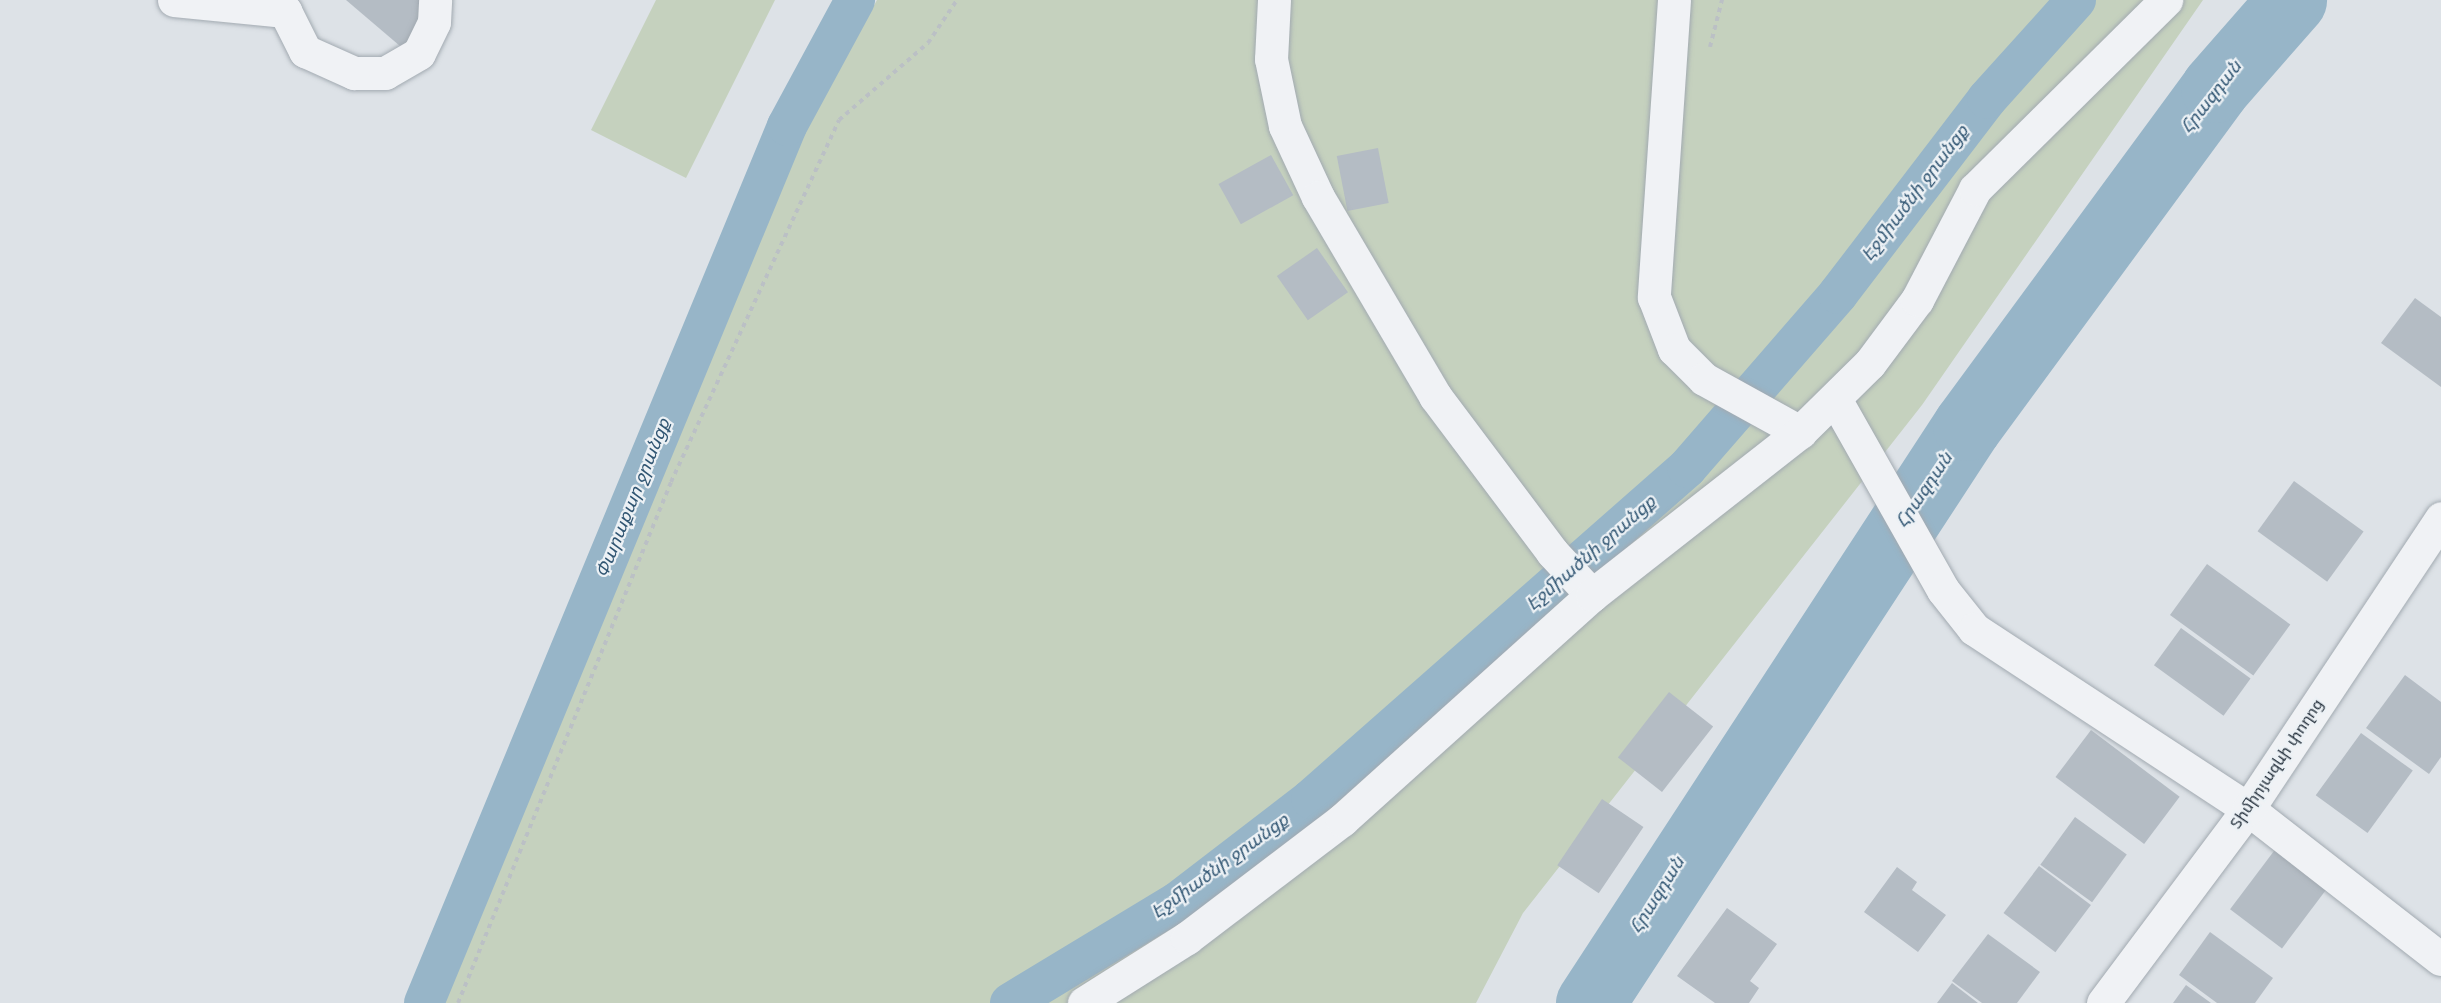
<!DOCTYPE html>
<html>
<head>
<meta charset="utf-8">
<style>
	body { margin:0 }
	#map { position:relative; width:2441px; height:1003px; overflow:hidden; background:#dde2e7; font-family:Figtree,"Noto Sans Armenian",sans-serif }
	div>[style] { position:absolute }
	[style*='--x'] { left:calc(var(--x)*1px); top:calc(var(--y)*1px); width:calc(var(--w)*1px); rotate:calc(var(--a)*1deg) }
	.green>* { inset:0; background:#c5d1be }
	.canal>* { height:40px; margin:-20px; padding:0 20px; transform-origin:20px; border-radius:20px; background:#97b5c8 }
	.river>* { height:69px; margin:-34.5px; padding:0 34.5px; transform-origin:34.5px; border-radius:34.5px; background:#97b5c8 }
	.building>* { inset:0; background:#b4bcc4; transform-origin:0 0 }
	.path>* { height:4px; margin-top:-2px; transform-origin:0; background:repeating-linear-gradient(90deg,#bbc0c5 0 4.5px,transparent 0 9px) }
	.roads { filter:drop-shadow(0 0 2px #a2aab1) drop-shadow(0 0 2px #a2aab1) }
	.minor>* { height:33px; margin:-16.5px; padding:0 16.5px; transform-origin:16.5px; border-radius:16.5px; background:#f0f2f5 }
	span { translate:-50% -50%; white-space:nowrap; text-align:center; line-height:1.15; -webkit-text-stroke:4.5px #ecf1f5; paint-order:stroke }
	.street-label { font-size:16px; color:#26323e }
	.water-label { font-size:18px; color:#305572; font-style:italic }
</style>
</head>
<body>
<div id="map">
	<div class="green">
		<div style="clip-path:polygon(656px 0,775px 0,686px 178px,591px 130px)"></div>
		<div style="clip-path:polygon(877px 0,2203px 0,1922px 405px,1523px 913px,1476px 1003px,406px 1003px,795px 149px)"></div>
	</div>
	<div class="canal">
		<div style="--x:424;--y:1003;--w:949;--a:-67.51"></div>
		<div style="--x:787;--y:126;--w:143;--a:-61.6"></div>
		<div style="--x:1010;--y:1003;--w:195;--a:-31.2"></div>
		<div style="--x:1177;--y:902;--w:169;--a:-37.5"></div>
		<div style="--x:1311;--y:799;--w:501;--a:-41.36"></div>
		<div style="--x:1687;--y:468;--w:230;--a:-49"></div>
		<div style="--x:1838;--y:294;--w:245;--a:-52.6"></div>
		<div style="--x:1987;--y:99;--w:133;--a:-48"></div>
	</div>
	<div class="river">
		<div style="--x:1590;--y:1003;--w:689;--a:-56.84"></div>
		<div style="--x:1967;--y:426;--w:419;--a:-53.7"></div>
		<div style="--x:2215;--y:88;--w:117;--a:-48.8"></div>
	</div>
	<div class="building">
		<div style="clip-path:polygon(346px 0,425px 0,417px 37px,400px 46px)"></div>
		<div style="left:1378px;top:148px;width:56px;height:42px;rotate:79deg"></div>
		<div style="left:1271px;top:155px;width:46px;height:60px;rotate:61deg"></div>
		<div style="left:1317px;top:248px;width:54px;height:49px;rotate:55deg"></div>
		<div style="clip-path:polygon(2415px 298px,2441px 317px,2441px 387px,2381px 343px)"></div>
		<div style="left:2294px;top:481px;width:86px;height:62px;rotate:36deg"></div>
		<div style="left:2207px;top:564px;width:103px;height:63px;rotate:36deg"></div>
		<div style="left:2181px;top:628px;width:86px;height:46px;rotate:36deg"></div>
		<div style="clip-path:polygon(2405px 675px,2441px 702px,2441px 757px,2429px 774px,2366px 728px)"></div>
		<div style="left:1669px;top:692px;width:56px;height:83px;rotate:38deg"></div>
		<div style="left:2091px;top:730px;width:111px;height:59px;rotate:37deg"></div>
		<div style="left:2361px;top:733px;width:64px;height:77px;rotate:36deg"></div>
		<div style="left:1602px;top:799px;width:50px;height:80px;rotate:34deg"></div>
		<div style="left:2075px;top:817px;width:64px;height:59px;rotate:36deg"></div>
		<div style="left:2277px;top:847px;width:65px;height:78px;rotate:37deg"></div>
		<div style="left:2039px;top:866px;width:65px;height:59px;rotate:37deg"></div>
		<div style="clip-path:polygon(1897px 867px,1917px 882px,1912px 890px,1946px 915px,1918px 952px,1864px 912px)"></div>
		<div style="clip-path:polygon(1727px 908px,1777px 944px,1750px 981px,1759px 988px,1749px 1003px,1715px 1003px,1677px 976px)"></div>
		<div style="clip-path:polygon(2210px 932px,2273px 978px,2255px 1003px,2217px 1003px,2179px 975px)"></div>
		<div style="clip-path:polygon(1988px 934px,2040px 972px,2017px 1003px,1982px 1003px,1952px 981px)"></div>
		<div style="clip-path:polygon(1952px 983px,1978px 1003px,1937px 1003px)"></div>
		<div style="clip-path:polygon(2186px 985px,2211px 1003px,2173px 1003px)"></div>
	</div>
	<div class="path">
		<div style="--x:1710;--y:47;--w:49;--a:-75.7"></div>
		<div style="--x:458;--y:1003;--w:563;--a:-67.76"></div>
		<div style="--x:671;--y:482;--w:399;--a:-65.1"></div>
		<div style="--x:839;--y:120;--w:118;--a:-40.9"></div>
		<div style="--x:928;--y:43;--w:52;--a:-56"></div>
	</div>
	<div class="roads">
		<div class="minor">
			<div style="--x:174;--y:0;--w:112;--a:5.7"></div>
			<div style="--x:285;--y:11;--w:45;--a:63.4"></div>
			<div style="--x:305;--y:51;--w:54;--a:24.2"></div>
			<div style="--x:354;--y:73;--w:31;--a:0"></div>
			<div style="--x:385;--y:73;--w:39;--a:-30"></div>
			<div style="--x:419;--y:53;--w:34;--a:-64"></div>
			<div style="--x:434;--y:22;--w:22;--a:-87"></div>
			<div style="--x:1274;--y:0;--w:59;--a:92.9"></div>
			<div style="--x:1271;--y:59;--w:68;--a:78.2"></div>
			<div style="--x:1285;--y:126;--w:78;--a:65.1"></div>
			<div style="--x:1318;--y:197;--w:231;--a:59.5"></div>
			<div style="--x:1435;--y:396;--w:195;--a:53.1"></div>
			<div style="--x:1552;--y:552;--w:59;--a:47.1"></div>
			<div style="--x:1674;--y:0;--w:298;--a:93.9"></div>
			<div style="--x:1654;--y:297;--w:56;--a:69"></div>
			<div style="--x:1674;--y:349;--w:42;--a:45"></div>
			<div style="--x:1704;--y:379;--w:110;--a:28.9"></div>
			<div style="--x:1835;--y:399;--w:219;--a:60.5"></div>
			<div style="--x:1943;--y:590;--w:50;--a:51.5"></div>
			<div style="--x:1974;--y:629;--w:328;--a:33.3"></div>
			<div style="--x:2248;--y:809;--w:244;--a:37.9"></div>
			<div style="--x:1084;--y:1003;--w:122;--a:-32.3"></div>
			<div style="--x:1187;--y:938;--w:195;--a:-37.3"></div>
			<div style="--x:1342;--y:820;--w:336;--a:-42"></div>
			<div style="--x:1592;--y:595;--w:264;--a:-38.1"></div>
			<div style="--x:1800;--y:432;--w:98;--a:-44.6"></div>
			<div style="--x:1870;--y:363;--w:79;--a:-53.3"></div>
			<div style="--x:1917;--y:300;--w:125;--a:-62.4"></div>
			<div style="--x:1975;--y:189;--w:269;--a:-44.7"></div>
			<div style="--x:2103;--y:1003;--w:242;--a:-53.2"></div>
			<div style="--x:2248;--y:809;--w:349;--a:-56.4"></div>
		</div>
	</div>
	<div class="street-label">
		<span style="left:2277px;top:764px;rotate:-56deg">Տիմիրյազևի փողոց</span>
	</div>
	<div class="water-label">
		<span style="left:2211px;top:97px;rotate:-52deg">Հրազդան</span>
		<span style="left:1915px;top:193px;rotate:-53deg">Էջմիածնի ջրանցք</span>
		<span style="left:1924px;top:490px;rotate:-56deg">Հրազդան</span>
		<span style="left:633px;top:498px;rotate:-68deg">Փարաքար ջրանցք</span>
		<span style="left:1591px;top:553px;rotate:-41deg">Էջմիածնի ջրանցք</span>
		<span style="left:1220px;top:866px;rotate:-36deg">Էջմիածնի ջրանցք</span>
		<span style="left:1657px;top:895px;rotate:-58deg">Հրազդան</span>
	</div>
</div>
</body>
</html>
